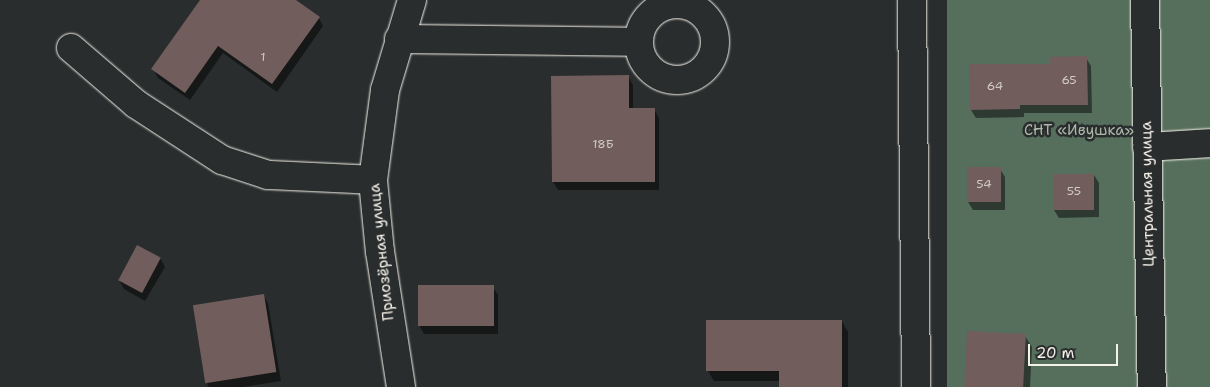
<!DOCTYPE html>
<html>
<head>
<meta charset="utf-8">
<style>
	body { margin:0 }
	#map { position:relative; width:1210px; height:387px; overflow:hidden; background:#2a2d2e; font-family:"Shantell Sans",sans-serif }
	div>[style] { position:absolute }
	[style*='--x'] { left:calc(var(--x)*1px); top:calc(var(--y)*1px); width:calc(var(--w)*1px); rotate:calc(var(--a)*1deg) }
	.green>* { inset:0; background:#566e5c; transform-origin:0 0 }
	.shadow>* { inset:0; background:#0007 }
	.building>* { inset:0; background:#705d5c; transform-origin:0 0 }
	.roads { filter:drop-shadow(0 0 1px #f4f1e8) drop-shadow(0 0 1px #f4f1e8) }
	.minor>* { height:28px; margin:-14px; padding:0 14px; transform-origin:14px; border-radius:14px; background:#2a2d2e }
	.minor>.ring { margin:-14px; padding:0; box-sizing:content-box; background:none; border:28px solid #2a2d2e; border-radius:50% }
	span { translate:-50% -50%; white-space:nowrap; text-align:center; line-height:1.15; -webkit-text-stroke:5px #2a2d2e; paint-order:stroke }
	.number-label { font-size:12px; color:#d3ccc5 }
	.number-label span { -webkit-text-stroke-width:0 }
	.park-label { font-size:15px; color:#adb6a9 }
	.street-label { font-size:15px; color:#f4f1e8 }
	.scale { position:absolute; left:1028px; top:344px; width:90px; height:22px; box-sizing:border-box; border:2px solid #f4f1e8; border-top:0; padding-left:6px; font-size:15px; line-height:18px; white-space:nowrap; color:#f4f1e8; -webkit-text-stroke:4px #2a2d2e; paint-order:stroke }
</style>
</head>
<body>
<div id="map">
	<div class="green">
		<div style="left:947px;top:0;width:263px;height:387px"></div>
	</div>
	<div class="shadow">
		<div style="clip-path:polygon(202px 0,294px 0,319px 18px,323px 26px,277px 92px,223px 53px,190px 100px,158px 78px,153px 69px)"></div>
		<div style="clip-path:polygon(1086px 58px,1091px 66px,1092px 113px,1024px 113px,1024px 117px,976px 118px,971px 110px)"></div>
		<div style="clip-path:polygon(628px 76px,633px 85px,633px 110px,654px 109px,659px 118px,659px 190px,558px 190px,553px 182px,552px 77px)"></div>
		<div style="clip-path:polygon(1000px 169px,1005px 177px,1005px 210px,973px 210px,968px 202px)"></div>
		<div style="clip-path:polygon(1094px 175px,1099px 183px,1099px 217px,1059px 218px,1054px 210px)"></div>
		<div style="clip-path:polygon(160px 258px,165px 267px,145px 301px,124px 289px,119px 280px)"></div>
		<div style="clip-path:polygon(493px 287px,498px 295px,498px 334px,424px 334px,419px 325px)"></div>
		<div style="clip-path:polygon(263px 295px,268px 303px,281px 381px,243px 387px,209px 387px,207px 384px)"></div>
		<div style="clip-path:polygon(842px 321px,848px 332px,848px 387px,780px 387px,780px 381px,714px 381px,708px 371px)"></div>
		<div style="clip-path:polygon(1025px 336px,1032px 347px,1030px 387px,965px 387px)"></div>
	</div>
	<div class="building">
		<div style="clip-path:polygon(200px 0,296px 0,320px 17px,272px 84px,218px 46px,185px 93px,151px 69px)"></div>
		<div style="clip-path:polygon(1087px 56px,1088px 105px,1020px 105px,1020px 109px,970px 110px,969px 64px,1050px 64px,1050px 57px)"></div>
		<div style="clip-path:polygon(629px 75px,629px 108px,655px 108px,655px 182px,552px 182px,551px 76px)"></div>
		<div style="left:1001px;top:167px;width:35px;height:34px;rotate:90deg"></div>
		<div style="left:1053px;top:174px;width:41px;height:36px"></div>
		<div style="left:137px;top:245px;width:27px;height:40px;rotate:28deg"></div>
		<div style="left:494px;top:285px;width:41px;height:76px;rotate:90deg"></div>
		<div style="left:264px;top:294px;width:79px;height:72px;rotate:81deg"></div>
		<div style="clip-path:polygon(706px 320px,842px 320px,842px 387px,779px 387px,779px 371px,706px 371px)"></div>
		<div style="left:967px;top:331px;width:59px;height:56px;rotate:3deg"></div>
	</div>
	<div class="roads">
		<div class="minor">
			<div style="--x:912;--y:0;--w:387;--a:89.4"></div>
			<div style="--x:1145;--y:0;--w:387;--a:89"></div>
			<div class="ring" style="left:639px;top:4px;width:48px;height:48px"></div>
			<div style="--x:399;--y:39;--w:240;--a:0.7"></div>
			<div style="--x:71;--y:48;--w:86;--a:40.7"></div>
			<div style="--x:136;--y:104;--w:103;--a:33.1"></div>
			<div style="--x:222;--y:160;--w:48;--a:18.1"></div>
			<div style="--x:268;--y:175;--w:105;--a:2.7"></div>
			<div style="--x:1147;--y:147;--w:63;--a:-3.6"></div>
			<div style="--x:401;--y:387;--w:137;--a:-98.8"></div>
			<div style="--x:380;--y:252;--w:72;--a:-95.6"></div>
			<div style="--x:373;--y:180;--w:91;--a:-82.4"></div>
			<div style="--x:385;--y:90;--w:94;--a:-73.3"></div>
		</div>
	</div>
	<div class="number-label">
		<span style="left:263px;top:58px">1</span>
		<span style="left:1069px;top:81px">65</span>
		<span style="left:995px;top:87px">64</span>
		<span style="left:603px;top:145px">18Б</span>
		<span style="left:984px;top:185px">54</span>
		<span style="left:1074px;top:192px">55</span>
	</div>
	<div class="park-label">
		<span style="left:1079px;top:131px">СНТ «Ивушка»</span>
	</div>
	<div class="street-label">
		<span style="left:1148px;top:194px;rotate:-91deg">Центральная улица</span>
		<span style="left:382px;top:252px;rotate:-96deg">Приозёрная улица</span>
	</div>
	<div class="scale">20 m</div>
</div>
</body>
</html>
